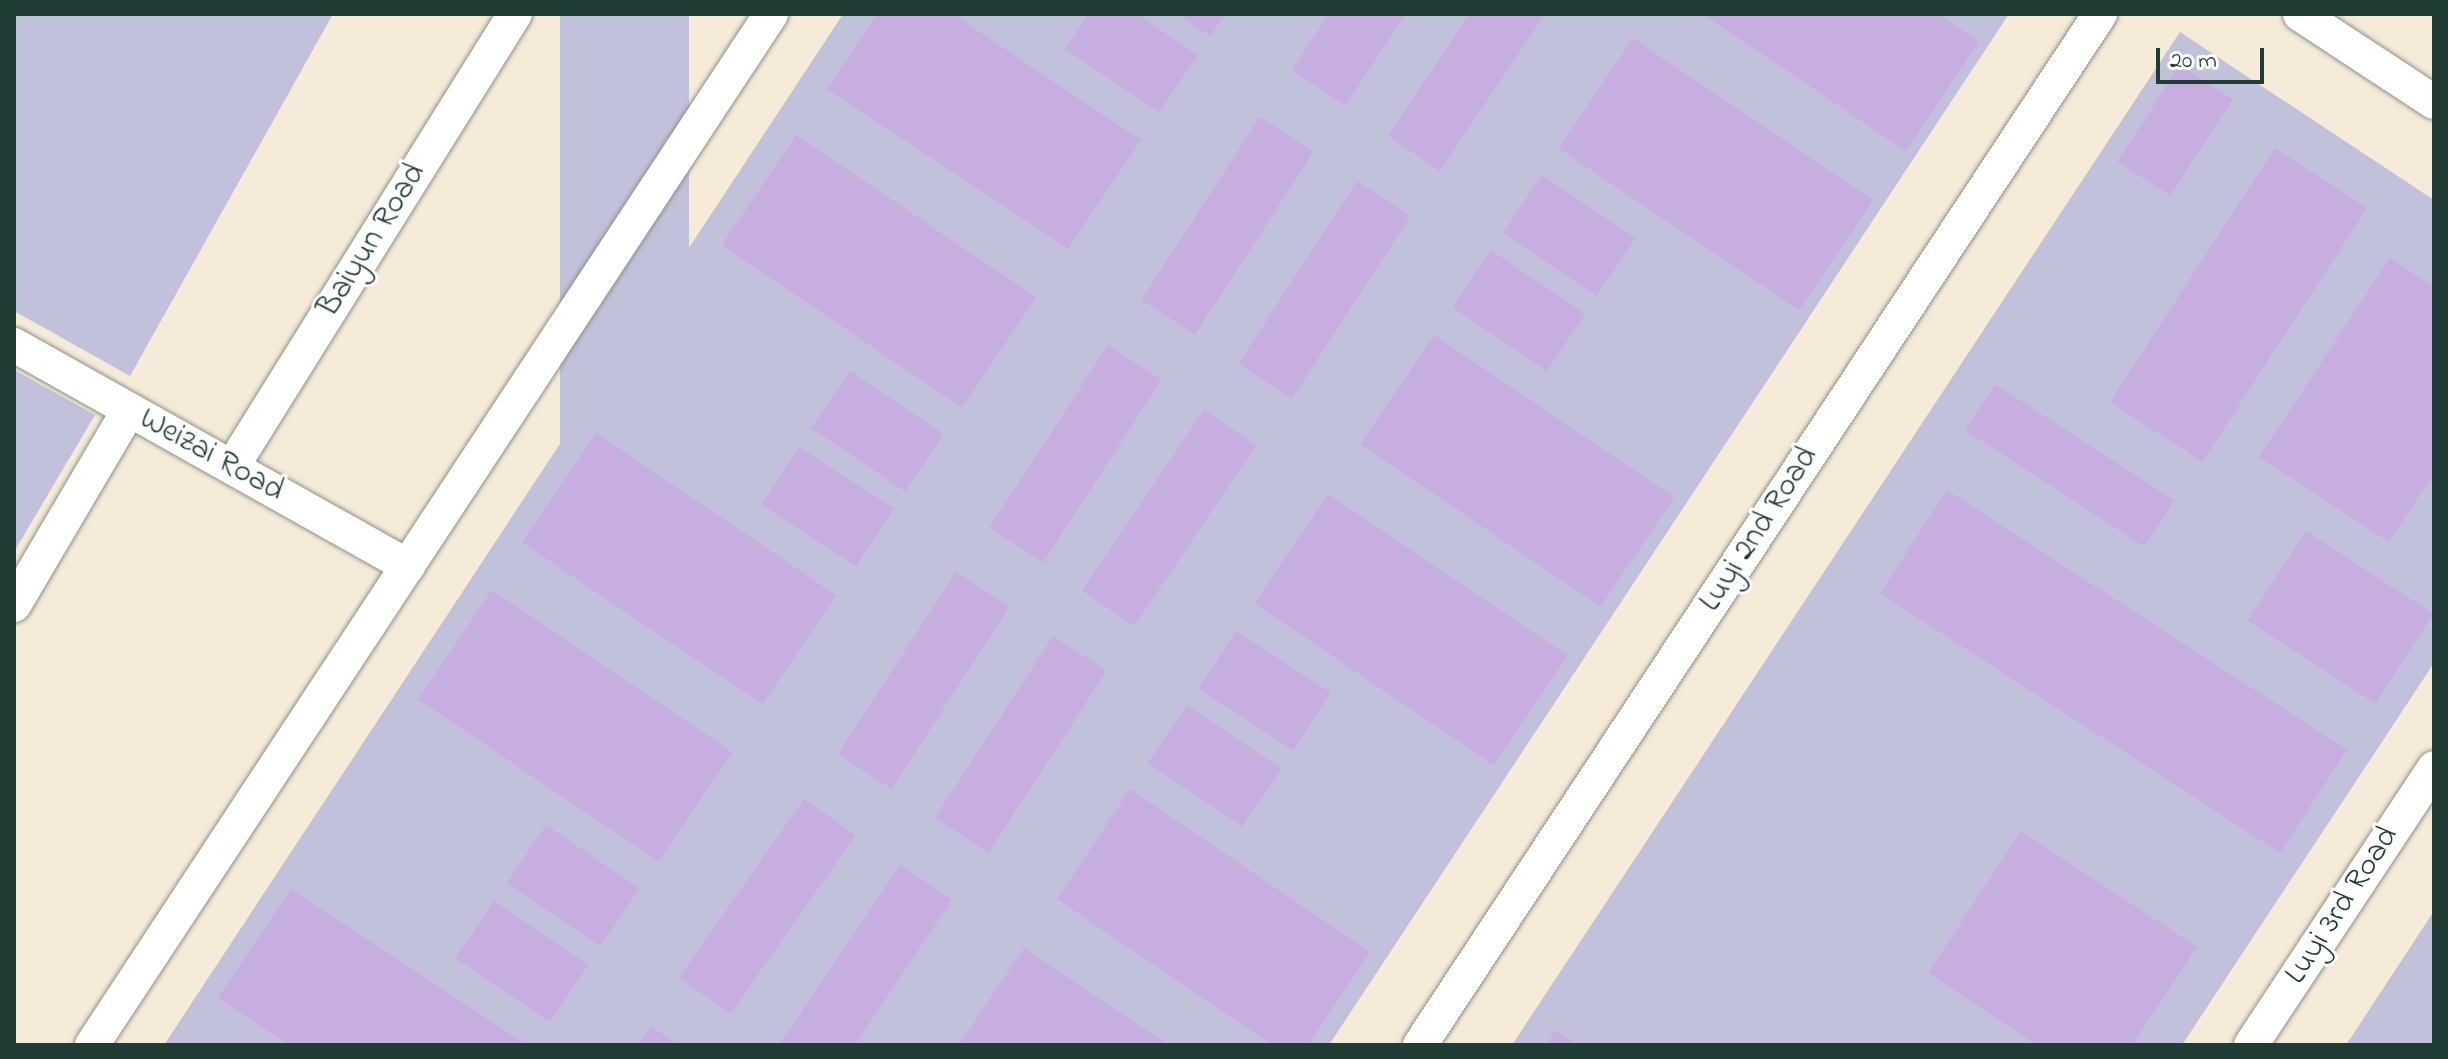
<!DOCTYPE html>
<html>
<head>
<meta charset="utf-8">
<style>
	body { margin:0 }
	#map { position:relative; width:2448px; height:1059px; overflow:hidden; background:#f6ebd8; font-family:"Indie Flower",sans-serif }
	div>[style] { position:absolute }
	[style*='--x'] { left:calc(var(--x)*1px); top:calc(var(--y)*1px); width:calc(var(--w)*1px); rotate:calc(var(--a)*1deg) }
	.industrial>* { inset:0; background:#c2c1dc; transform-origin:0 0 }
	.building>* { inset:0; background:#c7aee0; transform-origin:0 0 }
	.roads { filter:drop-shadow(0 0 2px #8a9486) drop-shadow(0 0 2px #8a9486) }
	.street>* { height:34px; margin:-17px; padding:0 17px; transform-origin:17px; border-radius:17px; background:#fff }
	span { translate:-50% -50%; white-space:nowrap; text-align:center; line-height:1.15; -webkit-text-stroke:6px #fff; paint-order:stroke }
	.street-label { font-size:32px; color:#1f3d34 }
	.frame { position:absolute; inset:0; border:16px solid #1f3d34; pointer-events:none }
	.scale { position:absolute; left:2156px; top:48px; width:108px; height:36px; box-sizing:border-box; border:4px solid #1f3d34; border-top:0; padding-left:10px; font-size:24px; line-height:28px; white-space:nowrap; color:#1f3d34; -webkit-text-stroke:6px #fff; paint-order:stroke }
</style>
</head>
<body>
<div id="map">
	<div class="industrial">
		<div style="clip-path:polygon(14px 14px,333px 14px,130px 376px,14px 311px)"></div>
		<div style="left:560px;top:14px;width:129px;height:513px"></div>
		<div style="clip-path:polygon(843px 14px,2009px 14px,1329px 1045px,164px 1045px)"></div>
		<div style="clip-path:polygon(2180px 32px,2434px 200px,2434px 663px,2182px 1045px,1512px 1045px)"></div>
		<div style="clip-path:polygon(14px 370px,95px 415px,14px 552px)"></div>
		<div style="clip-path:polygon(2434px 911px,2434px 1045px,2346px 1045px)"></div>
	</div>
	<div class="building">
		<div style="clip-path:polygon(877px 14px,953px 14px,1141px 140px,1068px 249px,827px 89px)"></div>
		<div style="clip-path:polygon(1089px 14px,1137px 14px,1198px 55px,1159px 112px,1065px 49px)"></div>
		<div style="clip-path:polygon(1177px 14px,1226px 14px,1210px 36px)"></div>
		<div style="clip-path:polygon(1329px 14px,1406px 14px,1345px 106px,1292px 70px)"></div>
		<div style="clip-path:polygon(1469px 14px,1545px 14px,1440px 171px,1388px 136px)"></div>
		<div style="clip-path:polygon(1702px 14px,1938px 14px,1979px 42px,1906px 151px)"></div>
		<div style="left:1633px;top:38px;width:290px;height:133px;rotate:34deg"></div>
		<div style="left:2180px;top:65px;width:63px;height:115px;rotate:33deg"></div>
		<div style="left:1260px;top:117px;width:64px;height:218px;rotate:33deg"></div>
		<div style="left:796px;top:135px;width:290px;height:133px;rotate:34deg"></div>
		<div style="left:2275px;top:148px;width:110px;height:303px;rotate:33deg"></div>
		<div style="left:1542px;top:175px;width:113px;height:70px;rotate:34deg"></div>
		<div style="left:1357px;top:181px;width:64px;height:218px;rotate:33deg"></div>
		<div style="left:1491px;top:250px;width:114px;height:69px;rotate:34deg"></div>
		<div style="clip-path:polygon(2390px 258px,2434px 287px,2434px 473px,2389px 542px,2259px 457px)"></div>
		<div style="left:1434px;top:335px;width:290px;height:132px;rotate:34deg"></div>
		<div style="left:1108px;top:345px;width:64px;height:218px;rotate:33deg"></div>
		<div style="left:850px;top:371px;width:113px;height:69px;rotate:34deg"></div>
		<div style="left:1995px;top:384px;width:214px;height:55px;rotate:33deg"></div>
		<div style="left:1204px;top:410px;width:63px;height:218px;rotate:34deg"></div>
		<div style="left:596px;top:433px;width:290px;height:132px;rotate:34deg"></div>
		<div style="left:799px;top:447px;width:113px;height:69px;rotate:33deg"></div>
		<div style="left:1947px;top:490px;width:477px;height:123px;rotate:33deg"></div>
		<div style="left:1328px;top:494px;width:289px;height:132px;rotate:34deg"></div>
		<div style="left:2306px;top:531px;width:152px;height:107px;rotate:33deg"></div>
		<div style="left:956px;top:572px;width:64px;height:217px;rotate:33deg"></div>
		<div style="left:492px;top:590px;width:290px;height:132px;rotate:34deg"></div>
		<div style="left:1236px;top:631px;width:113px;height:69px;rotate:33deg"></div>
		<div style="left:1053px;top:636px;width:64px;height:217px;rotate:33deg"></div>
		<div style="left:1187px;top:705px;width:114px;height:70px;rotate:34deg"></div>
		<div style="clip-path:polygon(1130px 789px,1370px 952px,1308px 1045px,1272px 1045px,1057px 899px)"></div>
		<div style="left:804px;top:799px;width:63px;height:218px;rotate:35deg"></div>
		<div style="left:546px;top:825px;width:113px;height:70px;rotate:34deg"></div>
		<div style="clip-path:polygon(2021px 831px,2197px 947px,2132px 1045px,2037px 1045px,1928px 973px)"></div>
		<div style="clip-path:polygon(900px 865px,952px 900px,855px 1045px,779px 1045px)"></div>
		<div style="clip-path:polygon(291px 889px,527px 1045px,289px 1045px,218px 998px)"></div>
		<div style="left:494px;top:901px;width:114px;height:69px;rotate:34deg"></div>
		<div style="clip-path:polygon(1024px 948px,1169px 1045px,959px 1045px)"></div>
		<div style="clip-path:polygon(651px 1026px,679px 1045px,638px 1045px)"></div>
		<div style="clip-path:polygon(1556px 1030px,1578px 1045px,1546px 1045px)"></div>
	</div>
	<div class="roads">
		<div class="street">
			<div style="--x:2300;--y:14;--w:160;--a:33.3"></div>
			<div style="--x:14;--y:345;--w:452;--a:29.3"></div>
			<div style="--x:232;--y:467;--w:534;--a:-58.01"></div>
			<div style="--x:14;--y:605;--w:226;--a:-59.5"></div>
			<div style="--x:92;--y:1045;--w:1235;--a:-56.63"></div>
			<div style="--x:1420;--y:1045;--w:1235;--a:-56.59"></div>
			<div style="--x:2251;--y:1045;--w:332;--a:-56.5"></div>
		</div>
	</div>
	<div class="street-label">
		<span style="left:373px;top:241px;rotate:-58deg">Baiyun Road</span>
		<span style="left:211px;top:456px;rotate:29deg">Weizai Road</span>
		<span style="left:1760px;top:530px;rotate:-57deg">Luyi 2nd Road</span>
		<span style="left:2343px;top:906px;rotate:-57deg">Luyi 3rd Road</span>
	</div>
	<div class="frame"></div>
	<div class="scale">20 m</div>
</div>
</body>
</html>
